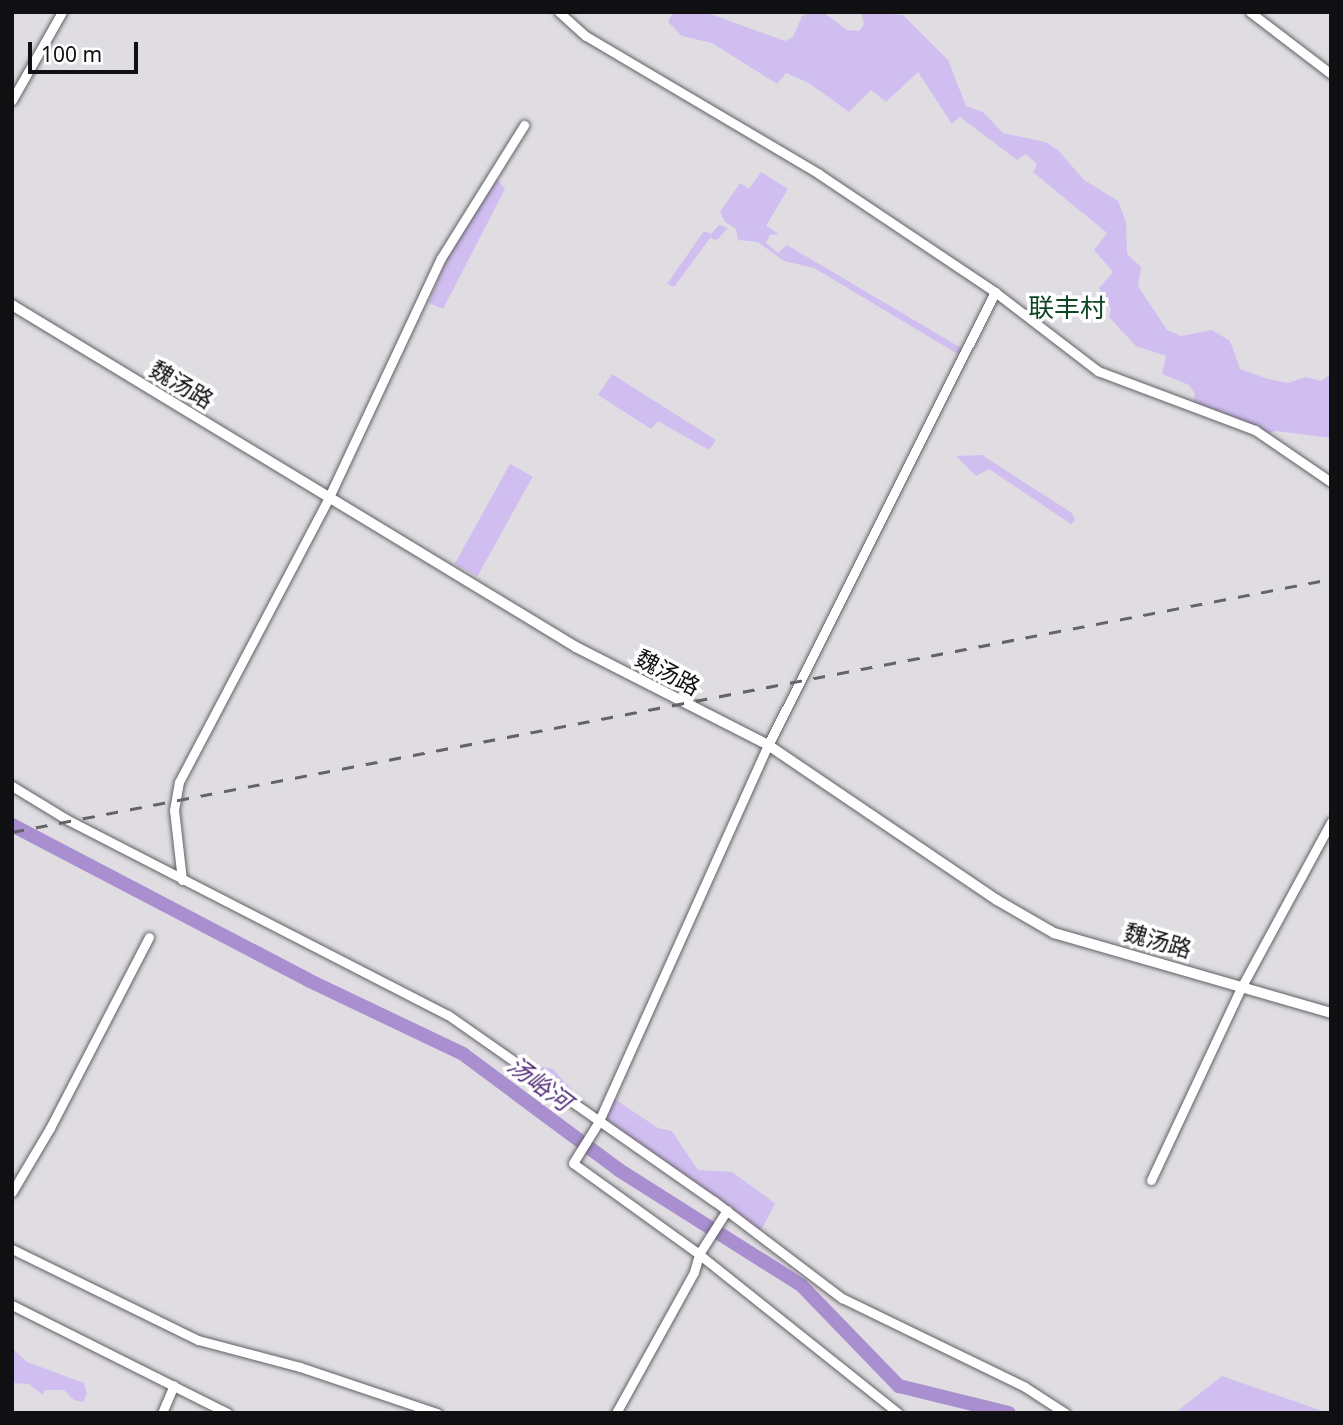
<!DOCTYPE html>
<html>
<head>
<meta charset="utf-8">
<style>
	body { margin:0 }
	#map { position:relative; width:1343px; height:1425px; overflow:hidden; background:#dfdde2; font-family:"Noto Sans","Noto Sans SC",sans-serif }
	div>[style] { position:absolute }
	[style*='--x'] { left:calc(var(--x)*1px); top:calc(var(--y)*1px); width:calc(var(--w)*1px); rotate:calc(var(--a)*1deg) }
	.green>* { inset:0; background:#d1bef1; transform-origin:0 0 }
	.river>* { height:14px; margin:-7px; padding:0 7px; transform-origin:7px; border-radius:7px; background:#a98fcf }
	.roads { filter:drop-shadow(0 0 2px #626065) drop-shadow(0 0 2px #626065) }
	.minor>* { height:9px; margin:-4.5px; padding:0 4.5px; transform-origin:4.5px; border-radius:4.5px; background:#fff }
	.tertiary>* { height:10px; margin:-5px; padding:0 5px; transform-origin:5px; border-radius:5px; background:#fff }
	.rail>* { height:2.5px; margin-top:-1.25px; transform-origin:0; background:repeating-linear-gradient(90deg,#656366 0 12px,transparent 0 24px) }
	span { translate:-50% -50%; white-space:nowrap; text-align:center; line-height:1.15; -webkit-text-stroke:7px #fff; paint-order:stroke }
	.street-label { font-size:23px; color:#100f11 }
	.water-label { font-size:24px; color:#522e7a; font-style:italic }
	.quarter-label { font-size:26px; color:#0e4524 }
	.frame { position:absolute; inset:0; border:14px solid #100f11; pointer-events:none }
	.scale { position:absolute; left:28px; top:42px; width:110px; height:32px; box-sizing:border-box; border:4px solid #100f11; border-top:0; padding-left:9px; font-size:21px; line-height:24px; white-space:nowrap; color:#100f11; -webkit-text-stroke:5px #fff; paint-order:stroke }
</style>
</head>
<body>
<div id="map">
	<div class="green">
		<div style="clip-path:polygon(673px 12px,705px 12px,785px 41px,793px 37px,802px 16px,811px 12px,823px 12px,847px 30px,859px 31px,864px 24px,861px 12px,903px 15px,948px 60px,966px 106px,983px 112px,1003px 133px,1045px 142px,1058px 150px,1084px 180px,1118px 201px,1126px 222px,1127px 254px,1141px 267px,1138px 286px,1167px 330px,1181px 336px,1212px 330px,1230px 341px,1240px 369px,1268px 379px,1288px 383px,1306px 377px,1321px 381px,1331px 374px,1331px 438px,1276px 431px,1266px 434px,1193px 405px,1195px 394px,1189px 385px,1162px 374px,1166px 356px,1136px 346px,1109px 317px,1111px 309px,1099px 288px,1113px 272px,1094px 250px,1107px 233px,1033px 172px,1037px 164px,1026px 154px,1017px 160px,960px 117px,952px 124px,918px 72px,886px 102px,871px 90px,849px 112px,809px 83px,786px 73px,777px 84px,712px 43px,682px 36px,668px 22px)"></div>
		<div style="clip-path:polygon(761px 172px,788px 189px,766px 226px,779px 234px,770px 235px,766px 243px,778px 253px,787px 245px,963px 349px,961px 356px,814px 268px,784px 261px,758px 242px,738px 240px,736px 229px,725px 222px,720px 212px,740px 183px,749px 189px)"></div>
		<div style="clip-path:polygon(494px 176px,505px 189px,443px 309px,429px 303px,455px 240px)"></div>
		<div style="clip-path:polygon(719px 225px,728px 228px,717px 240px,710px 238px,674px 287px,667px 284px,704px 231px,711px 234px)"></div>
		<div style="clip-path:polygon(612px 374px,716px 440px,709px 450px,658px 421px,651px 429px,598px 395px)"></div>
		<div style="clip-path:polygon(982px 455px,1072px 513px,1075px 520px,1071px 524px,989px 469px,976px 476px,956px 456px)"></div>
		<div style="left:510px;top:464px;width:26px;height:114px;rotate:29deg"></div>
		<div style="clip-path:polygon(528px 1064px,553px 1069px,591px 1112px,524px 1066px)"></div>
		<div style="clip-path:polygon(613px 1098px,658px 1128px,672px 1131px,698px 1170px,732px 1172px,768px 1198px,775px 1204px,760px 1232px,605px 1120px)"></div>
		<div style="clip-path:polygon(12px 1348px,27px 1362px,84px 1383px,87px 1394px,83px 1402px,74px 1400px,64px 1390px,45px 1390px,43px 1395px,29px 1384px,13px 1383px)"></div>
		<div style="clip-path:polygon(1222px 1376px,1328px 1413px,1175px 1413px)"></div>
	</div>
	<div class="river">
		<div style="--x:12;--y:825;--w:334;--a:27.6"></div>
		<div style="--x:308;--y:980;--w:172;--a:25.5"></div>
		<div style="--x:463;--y:1054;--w:194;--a:36.6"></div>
		<div style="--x:619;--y:1170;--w:215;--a:32.3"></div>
		<div style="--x:801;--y:1285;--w:141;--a:45.9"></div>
		<div style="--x:899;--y:1386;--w:113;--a:13.8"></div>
	</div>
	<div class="roads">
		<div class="minor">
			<div style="--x:559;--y:12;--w:36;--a:42"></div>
			<div style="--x:586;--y:36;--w:271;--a:30.6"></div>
			<div style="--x:819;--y:174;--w:212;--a:33.8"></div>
			<div style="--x:995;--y:292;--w:130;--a:37.5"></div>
			<div style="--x:1098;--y:371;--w:168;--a:20.6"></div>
			<div style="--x:1255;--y:430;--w:92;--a:34.4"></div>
			<div style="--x:1250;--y:12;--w:102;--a:37.4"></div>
			<div style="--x:12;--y:100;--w:101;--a:-60.4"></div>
			<div style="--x:12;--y:786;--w:63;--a:31.4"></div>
			<div style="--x:66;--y:819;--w:429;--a:27.2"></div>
			<div style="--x:448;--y:1015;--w:325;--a:35"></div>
			<div style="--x:714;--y:1201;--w:161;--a:37.2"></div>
			<div style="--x:842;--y:1298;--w:203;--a:25.9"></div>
			<div style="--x:1025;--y:1387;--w:48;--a:33"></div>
			<div style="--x:182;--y:880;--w:70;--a:-96.5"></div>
			<div style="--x:174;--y:810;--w:28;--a:-80"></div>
			<div style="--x:179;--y:782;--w:322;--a:-62.2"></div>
			<div style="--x:329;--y:497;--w:264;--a:-64.9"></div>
			<div style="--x:441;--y:258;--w:157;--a:-58"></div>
			<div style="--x:1151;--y:1180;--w:214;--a:-64.9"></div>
			<div style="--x:1242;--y:986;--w:187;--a:-61.5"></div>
			<div style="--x:12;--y:1192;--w:74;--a:-59.3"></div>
			<div style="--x:50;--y:1128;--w:215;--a:-62.6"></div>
			<div style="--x:12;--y:1249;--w:207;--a:26.1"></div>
			<div style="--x:198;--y:1340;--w:106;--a:14.8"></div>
			<div style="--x:300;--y:1367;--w:145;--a:18.6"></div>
			<div style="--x:12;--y:1305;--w:241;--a:26.6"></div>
			<div style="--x:162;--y:1413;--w:30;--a:-67"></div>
			<div style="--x:616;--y:1413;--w:161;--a:-61"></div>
			<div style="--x:694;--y:1272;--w:19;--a:-74"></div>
			<div style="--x:699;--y:1254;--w:52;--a:-57.5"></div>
			<div style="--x:898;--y:1413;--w:255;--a:-141.4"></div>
			<div style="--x:699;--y:1254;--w:155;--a:-144.2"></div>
			<div style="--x:573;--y:1163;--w:47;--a:-58"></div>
			<div style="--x:598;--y:1123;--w:414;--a:-65.8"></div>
			<div style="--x:768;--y:745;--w:507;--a:-63.38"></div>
		</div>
		<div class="tertiary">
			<div style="--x:12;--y:305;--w:660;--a:31.23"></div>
			<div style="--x:576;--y:647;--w:216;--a:27"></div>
			<div style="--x:768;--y:745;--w:277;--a:34.1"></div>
			<div style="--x:997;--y:900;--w:66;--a:30.1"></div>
			<div style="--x:1054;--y:933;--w:288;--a:16.1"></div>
		</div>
	</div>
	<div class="rail">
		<div style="--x:12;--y:832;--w:1343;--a:-10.86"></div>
	</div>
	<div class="street-label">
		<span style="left:182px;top:384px;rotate:31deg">魏汤路</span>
		<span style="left:668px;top:672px;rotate:28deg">魏汤路</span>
		<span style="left:1158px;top:940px;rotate:16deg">魏汤路</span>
	</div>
	<div class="water-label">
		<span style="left:540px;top:1083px;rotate:37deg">汤峪河</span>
	</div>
	<div class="quarter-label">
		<span style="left:1067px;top:308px">联丰村</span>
	</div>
	<div class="frame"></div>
	<div class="scale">100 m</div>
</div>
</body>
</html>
